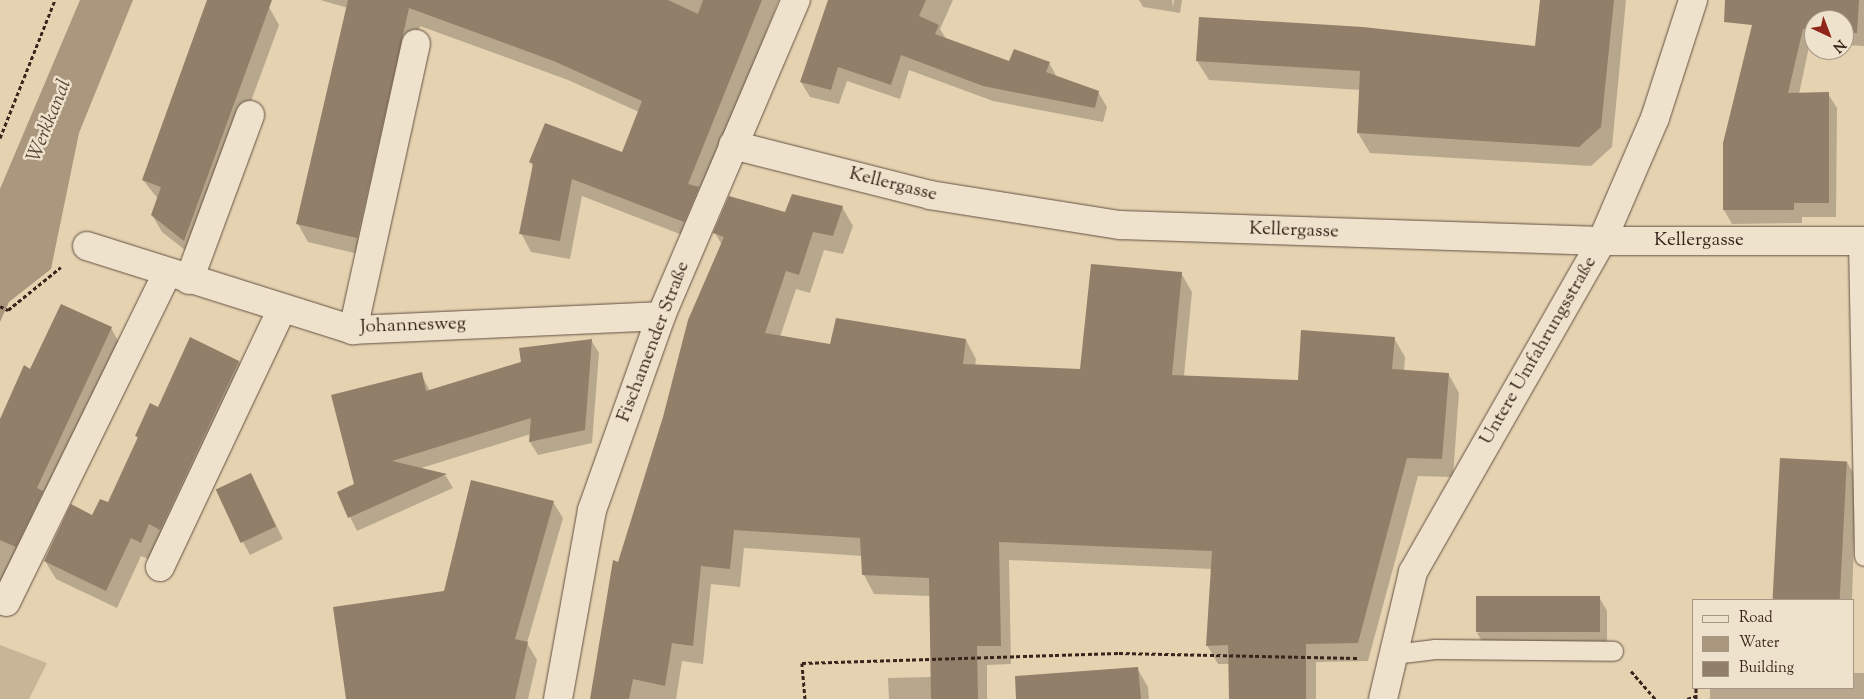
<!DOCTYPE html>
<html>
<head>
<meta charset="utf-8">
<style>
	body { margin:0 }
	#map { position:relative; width:1864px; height:699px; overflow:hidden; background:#e5d2b1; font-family:"Sorts Mill Goudy",serif }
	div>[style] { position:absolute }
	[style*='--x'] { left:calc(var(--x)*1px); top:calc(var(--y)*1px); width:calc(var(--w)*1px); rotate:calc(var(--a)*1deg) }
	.green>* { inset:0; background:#c8b598 }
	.water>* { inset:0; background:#ab977e }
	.shadow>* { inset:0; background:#0003 }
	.building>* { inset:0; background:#927f69; transform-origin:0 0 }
	.path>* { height:3px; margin-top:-1.5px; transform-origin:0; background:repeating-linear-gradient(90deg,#39251c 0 4px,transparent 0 6.5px) }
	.roads { filter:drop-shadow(0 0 1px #645041) drop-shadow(0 0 1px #645041) }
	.lane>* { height:19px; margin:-9.5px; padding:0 9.5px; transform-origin:9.5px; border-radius:9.5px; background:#eee2cc }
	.street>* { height:28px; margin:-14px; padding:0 14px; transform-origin:14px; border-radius:14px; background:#eee2cc }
	.secondary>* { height:28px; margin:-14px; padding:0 14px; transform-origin:14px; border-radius:14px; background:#eee2cc }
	span { translate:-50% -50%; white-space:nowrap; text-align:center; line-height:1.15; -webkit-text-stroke:5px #eee2cc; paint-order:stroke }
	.street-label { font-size:19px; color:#39251c }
	.water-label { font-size:20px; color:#5b4739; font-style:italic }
	.legend { position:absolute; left:1692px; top:599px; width:162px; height:90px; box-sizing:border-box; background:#eee2cc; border:1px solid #a69686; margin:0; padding:6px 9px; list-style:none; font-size:15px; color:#39251c }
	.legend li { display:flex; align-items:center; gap:10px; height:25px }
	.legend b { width:25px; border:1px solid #a69686 }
	.north { position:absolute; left:1804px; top:10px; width:50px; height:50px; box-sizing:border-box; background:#eee2cc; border:1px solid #a69686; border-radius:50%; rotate:137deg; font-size:14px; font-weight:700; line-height:20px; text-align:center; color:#39251c }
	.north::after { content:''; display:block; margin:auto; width:18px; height:22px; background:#8f2418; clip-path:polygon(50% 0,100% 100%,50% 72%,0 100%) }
</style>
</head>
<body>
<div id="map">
	<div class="green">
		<div style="clip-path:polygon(0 645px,47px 663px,29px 699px,0 699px)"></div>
	</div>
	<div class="water">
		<div style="clip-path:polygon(80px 0,133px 0,79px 133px,51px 269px,9px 302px,0 322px,0 189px)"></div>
	</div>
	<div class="shadow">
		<div style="clip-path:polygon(209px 0,248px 0,269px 7px,279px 25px,194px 257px,162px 232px,152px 215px,158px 199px,143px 180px)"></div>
		<div style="clip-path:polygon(320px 0,779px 0,701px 194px,695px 240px,582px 196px,570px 259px,531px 252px,521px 233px,533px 167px,531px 162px,623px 154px,639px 112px,568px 80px,420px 26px,367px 256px,308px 242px,298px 224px,348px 8px)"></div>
		<div style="clip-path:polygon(831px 0,953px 0,940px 29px,947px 40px,1010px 63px,1049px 63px,1057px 77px,1098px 92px,1107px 107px,1103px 122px,993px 101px,909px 70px,900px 99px,847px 81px,839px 104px,810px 97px,801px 82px)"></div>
		<div style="clip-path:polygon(1139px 0,1172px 0,1173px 7px,1174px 0,1182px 0,1180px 13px,1143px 7px)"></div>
		<div style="clip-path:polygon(1541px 0,1626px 0,1612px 147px,1591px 166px,1370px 153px,1358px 133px,1360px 90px,1209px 80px,1197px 61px,1536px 48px)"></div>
		<div style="clip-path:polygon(1758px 0,1864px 0,1864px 46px,1844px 45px,1844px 20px,1814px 20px,1814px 43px,1810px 42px,1799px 94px,1828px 94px,1837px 108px,1836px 217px,1802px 217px,1802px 223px,1732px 224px,1724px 210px)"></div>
		<div style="clip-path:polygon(842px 207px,853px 226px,843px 254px,824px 250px,810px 293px,796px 289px,780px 337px,831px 346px,966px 340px,976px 359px,975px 366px,1082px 371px,1181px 273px,1192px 292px,1184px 376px,1299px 381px,1394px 338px,1405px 357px,1404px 371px,1449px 375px,1459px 393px,1453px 477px,1418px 476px,1368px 661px,1316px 662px,1316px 699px,1230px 699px,1230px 664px,1218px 664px,1207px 645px,1212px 569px,1009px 560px,1011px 664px,987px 665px,987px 699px,889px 699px,888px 678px,932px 677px,931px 596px,874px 594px,864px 575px,863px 556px,744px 548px,740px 587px,711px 584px,703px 664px,682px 661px,676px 699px,591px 699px,619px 564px,722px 245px,715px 233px,786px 214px)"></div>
		<div style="clip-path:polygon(111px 328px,121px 346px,0 606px,0 435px,31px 370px)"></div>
		<div style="clip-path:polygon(591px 340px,599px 353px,592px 443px,538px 455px,530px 442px,531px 434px,418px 469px,446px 476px,453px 488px,357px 531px,338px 492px,355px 485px,421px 374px,430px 391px)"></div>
		<div style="clip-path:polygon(239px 361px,249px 380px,151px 560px,141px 556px,117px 608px,56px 579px,45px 561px,108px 504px,139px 440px,136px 436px,158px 409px)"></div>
		<div style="clip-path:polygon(1847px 462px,1856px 478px,1852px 600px,1776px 600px)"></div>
		<div style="clip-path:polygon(258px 488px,283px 539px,250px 555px,243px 542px)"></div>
		<div style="clip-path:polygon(553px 502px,563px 518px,527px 643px,537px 660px,528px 699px,347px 699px,445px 592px)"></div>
		<div style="clip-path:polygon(1599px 597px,1607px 611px,1607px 645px,1485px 646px,1477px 633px)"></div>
		<div style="clip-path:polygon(1137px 668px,1148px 687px,1149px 699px,1060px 699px)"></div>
		<div style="clip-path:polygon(1853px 673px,1864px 673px,1864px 699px,1710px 699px,1710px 688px,1853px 688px)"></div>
	</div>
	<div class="building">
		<div style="clip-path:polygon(207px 0,272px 0,184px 241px,151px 215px,161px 187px,142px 180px)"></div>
		<div style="clip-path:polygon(348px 0,668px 0,698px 14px,703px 0,762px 0,688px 184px,699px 187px,684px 222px,572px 179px,560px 241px,519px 234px,533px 164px,529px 162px,545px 123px,622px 152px,642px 101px,556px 62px,409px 8px,357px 238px,296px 224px)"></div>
		<div style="clip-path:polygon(828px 0,926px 0,919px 16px,939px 25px,935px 34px,1009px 61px,1014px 49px,1050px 62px,1046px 72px,1099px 91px,1095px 108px,983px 86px,901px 55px,891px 85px,838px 67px,831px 90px,800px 82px)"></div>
		<div style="clip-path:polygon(1540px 0,1614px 0,1601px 127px,1579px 147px,1357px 133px,1360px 71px,1196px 61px,1199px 17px,1363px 27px,1535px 46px)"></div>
		<div style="clip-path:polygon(1725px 0,1859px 0,1857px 33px,1844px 32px,1844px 20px,1814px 20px,1814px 29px,1803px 29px,1788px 93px,1829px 92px,1829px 203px,1794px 203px,1794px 210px,1723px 210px,1723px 143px,1752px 25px,1724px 22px)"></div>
		<div style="clip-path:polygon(792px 194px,843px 206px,833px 236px,813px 232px,799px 275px,786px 271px,765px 333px,830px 344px,836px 318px,966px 339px,963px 364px,1080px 369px,1091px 264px,1182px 272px,1172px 375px,1298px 380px,1301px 330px,1395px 337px,1392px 369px,1449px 373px,1442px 459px,1407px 458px,1358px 643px,1306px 644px,1306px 699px,1229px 699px,1228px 645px,1206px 646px,1212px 551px,999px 542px,1001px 646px,977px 646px,978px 699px,931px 699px,929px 578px,862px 575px,860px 538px,734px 530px,730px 569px,701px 566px,693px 646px,672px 643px,665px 686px,633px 679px,629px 699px,590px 699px,613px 560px,618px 562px,663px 417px,688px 320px,724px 237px,713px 233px,729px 196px,785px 212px)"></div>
		<div style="clip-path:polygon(61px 304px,112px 327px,37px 488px,43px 491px,16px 547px,0 540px,0 419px,24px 365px,30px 369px)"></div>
		<div style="clip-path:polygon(190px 337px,239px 361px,160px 530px,149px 524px,141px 543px,131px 538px,106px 591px,44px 561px,71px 504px,92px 515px,100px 499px,108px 502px,138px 437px,135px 436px,150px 403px,158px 407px)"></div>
		<div style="clip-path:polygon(592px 339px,585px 430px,529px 442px,531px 418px,392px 461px,447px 474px,348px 518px,337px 492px,354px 484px,331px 395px,422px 372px,426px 391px,521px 362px,519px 348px)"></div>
		<div style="left:1780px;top:458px;width:67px;height:141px;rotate:3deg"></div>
		<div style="left:251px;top:473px;width:59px;height:39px;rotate:65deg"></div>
		<div style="clip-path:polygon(471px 480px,554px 501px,515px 639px,528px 642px,515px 699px,346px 699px,333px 607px,444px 591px)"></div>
		<div style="left:1600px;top:596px;width:36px;height:124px;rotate:90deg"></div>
		<div style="clip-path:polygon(1138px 667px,1141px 699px,1016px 699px,1015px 676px)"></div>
	</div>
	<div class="path">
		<div style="--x:0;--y:138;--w:149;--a:-68.3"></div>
		<div style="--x:0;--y:306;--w:9;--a:27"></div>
		<div style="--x:8;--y:310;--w:68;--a:-39.1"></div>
		<div style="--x:1631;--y:671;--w:37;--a:49"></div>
		<div style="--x:1696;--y:688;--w:11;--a:90"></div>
		<div style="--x:805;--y:699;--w:36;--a:-95"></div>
		<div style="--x:802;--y:663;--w:317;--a:-1.8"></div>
		<div style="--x:1119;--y:653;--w:239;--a:1.2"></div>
		<div style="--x:1687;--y:699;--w:9;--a:-18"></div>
	</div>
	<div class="roads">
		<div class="lane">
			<div style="--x:1858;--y:241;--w:315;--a:88.9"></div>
			<div style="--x:1394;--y:654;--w:41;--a:-7"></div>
			<div style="--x:1435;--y:649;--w:178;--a:0.6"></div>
		</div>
		<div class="street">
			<div style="--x:733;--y:145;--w:203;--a:14.2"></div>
			<div style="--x:930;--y:195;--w:192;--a:9"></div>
			<div style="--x:1120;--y:225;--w:482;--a:1.9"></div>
			<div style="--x:1602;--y:241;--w:262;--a:0"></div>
			<div style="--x:87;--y:246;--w:279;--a:17.5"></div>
			<div style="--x:353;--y:330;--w:308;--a:-2.6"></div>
			<div style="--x:189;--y:280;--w:176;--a:-69.7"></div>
			<div style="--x:353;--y:330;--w:293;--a:-77.6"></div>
			<div style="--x:160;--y:567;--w:285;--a:-64.7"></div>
			<div style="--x:6;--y:602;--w:366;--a:-63.9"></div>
			<div style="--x:1383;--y:699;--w:130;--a:-76.7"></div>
			<div style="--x:1413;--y:572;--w:381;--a:-60.3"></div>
			<div style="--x:1602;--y:241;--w:134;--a:-66.7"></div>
			<div style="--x:1655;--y:118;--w:124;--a:-72.1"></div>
		</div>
		<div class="secondary">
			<div style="--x:558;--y:699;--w:192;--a:-79.8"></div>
			<div style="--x:592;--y:510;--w:206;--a:-70.4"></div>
			<div style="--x:661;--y:316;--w:344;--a:-66.9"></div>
		</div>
	</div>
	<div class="street-label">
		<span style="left:893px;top:185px;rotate:14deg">Kellergasse</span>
		<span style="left:1294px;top:231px;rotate:2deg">Kellergasse</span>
		<span style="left:1699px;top:241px">Kellergasse</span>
		<span style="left:413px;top:326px;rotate:-2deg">Johannesweg</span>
		<span style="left:654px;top:342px;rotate:-69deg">Fischamender Straße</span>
		<span style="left:1539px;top:351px;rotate:-60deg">Untere Umfahrungsstraße</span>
	</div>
	<div class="water-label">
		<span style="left:50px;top:121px;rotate:-68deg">Werkkanal</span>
	</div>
	<ul class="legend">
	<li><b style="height:6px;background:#eee2cc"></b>Road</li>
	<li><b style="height:14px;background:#ab977e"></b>Water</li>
	<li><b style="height:14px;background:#927f69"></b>Building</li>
	</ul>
	<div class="north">N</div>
</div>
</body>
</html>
